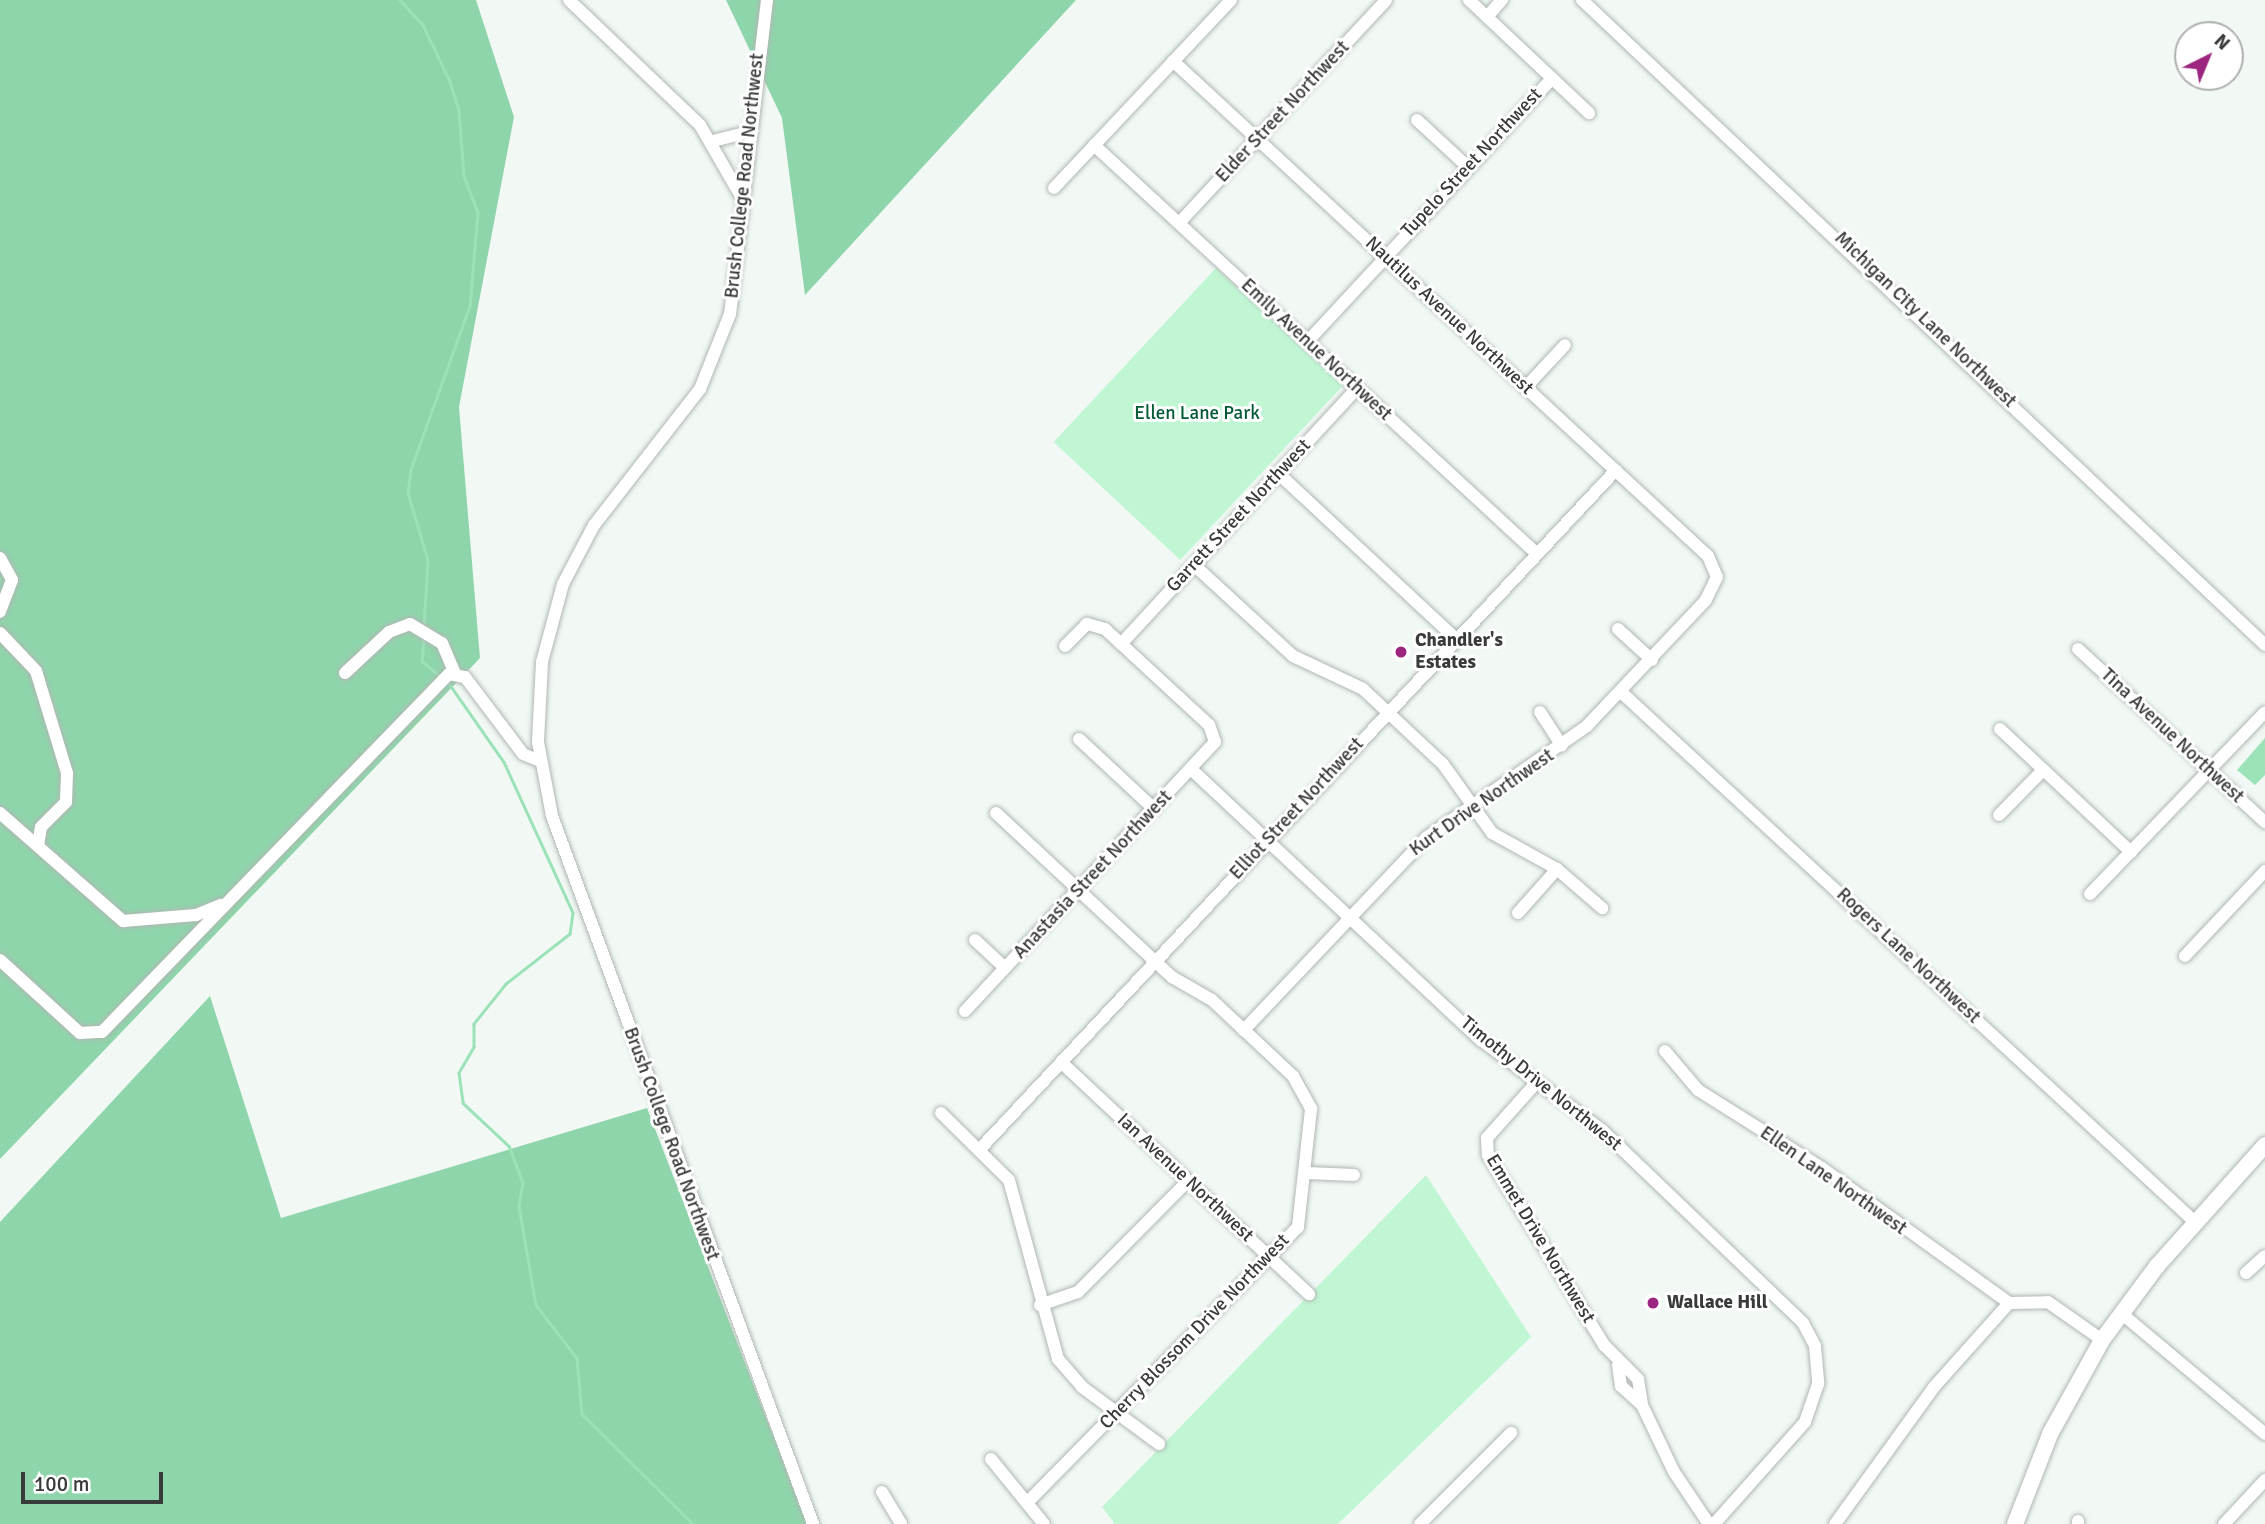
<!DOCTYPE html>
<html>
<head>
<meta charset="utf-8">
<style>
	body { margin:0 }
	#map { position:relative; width:2265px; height:1524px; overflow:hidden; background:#f2f9f4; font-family:Signika,sans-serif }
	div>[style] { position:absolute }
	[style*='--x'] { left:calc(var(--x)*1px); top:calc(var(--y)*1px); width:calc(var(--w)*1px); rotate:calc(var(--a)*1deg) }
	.green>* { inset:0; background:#c1f6d5; transform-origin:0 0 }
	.forest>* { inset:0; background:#8fd5ab }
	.water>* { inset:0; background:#9ce2b8 }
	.stream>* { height:2.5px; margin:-1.25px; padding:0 1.25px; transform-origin:1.25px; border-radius:1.25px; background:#9ce2b8 }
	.roads { filter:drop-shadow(0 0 2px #b0b7b3) drop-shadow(0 0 2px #b0b7b3) }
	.minor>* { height:12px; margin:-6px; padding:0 6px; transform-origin:6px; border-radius:6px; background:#fff }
	.major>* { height:16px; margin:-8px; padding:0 8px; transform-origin:8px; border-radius:8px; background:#fff }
	.dots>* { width:19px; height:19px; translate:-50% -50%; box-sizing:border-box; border:4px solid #fff; border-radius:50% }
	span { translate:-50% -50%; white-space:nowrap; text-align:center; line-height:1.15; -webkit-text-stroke:6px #fff; paint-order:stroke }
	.street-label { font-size:19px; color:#383b39 }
	.park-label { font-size:19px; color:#025b35 }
	.poi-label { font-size:19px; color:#383b39; font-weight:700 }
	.left { translate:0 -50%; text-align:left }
	.north { position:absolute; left:2174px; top:21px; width:70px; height:70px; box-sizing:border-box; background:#fff; border:2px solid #afb1b0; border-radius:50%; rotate:43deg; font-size:19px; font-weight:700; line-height:28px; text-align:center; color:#383b39 }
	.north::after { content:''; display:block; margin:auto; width:24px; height:32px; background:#9c257f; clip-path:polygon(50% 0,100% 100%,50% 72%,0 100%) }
	.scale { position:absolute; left:21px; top:1472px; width:142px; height:32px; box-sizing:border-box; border:4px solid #383b39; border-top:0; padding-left:9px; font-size:21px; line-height:24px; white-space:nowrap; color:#383b39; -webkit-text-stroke:5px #fff; paint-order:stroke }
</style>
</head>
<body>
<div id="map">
	<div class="green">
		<div style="left:1216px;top:268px;width:173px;height:238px;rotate:43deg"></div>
		<div style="clip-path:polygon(1426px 1175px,1531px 1337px,1338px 1524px,1115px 1524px,1102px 1507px)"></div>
	</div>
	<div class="forest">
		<div style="clip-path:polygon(0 0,476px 0,514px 117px,459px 407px,480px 658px,0 1159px)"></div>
		<div style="clip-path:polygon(726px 0,1076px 0,805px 295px,782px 118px)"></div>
		<div style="clip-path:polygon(210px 996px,281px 1218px,647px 1108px,807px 1524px,0 1524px,0 1222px)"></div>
	</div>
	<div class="water">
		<div style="clip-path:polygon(2265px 738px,2265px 775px,2255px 785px,2237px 770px)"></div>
	</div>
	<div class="stream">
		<div style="--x:400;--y:0;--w:34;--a:47"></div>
		<div style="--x:423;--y:25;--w:60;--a:64.3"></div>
		<div style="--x:449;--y:79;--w:33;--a:72"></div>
		<div style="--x:459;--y:110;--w:66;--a:85.7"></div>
		<div style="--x:464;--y:176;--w:40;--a:69"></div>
		<div style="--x:478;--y:213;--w:93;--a:94.9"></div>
		<div style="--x:470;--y:306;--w:174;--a:109.8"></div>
		<div style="--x:411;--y:470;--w:23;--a:97"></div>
		<div style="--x:408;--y:493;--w:70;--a:73.4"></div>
		<div style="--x:428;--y:560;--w:68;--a:93.4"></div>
		<div style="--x:424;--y:639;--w:22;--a:95"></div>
		<div style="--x:422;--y:661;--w:23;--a:40"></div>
		<div style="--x:448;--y:682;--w:98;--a:55"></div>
		<div style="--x:504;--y:762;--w:166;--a:65.4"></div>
		<div style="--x:573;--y:913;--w:21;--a:98"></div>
		<div style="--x:570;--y:934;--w:81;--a:142"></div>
		<div style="--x:506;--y:984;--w:51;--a:128.7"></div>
		<div style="--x:474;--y:1024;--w:23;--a:90"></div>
		<div style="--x:474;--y:1047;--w:30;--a:120"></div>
		<div style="--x:459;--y:1073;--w:30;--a:82"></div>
		<div style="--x:463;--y:1103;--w:63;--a:43.1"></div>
		<div style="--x:509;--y:1146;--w:40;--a:69"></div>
		<div style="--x:523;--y:1183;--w:23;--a:100"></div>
		<div style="--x:519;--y:1206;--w:100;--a:80.3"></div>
		<div style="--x:536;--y:1305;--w:67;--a:52.3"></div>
		<div style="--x:577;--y:1358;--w:56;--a:84.9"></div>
		<div style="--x:582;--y:1414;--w:156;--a:44.7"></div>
	</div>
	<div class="roads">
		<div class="minor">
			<div style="--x:569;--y:0;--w:181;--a:43.7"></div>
			<div style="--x:700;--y:125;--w:84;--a:60.1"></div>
			<div style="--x:767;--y:0;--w:316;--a:96.7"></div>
			<div style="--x:730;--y:314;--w:81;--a:111.8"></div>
			<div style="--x:700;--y:389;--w:172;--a:127.9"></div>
			<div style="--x:594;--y:525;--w:67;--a:117.7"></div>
			<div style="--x:563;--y:584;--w:81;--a:105.1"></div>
			<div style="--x:542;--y:662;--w:80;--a:92.9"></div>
			<div style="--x:538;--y:742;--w:75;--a:79.3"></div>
			<div style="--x:552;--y:816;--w:755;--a:69.76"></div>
			<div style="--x:1469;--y:0;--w:165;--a:43.3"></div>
			<div style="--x:1582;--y:0;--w:939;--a:43.36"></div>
			<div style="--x:1487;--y:17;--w:23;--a:-49"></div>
			<div style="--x:1173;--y:61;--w:729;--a:42.78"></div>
			<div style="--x:1708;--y:556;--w:23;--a:67"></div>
			<div style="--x:1717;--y:577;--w:25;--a:116"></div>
			<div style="--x:1706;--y:600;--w:173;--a:133.4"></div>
			<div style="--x:1587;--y:726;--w:196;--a:145.2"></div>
			<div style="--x:1426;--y:838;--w:265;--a:133.5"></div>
			<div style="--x:1417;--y:120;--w:69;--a:42.7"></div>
			<div style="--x:713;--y:141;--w:37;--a:-14"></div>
			<div style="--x:1094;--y:145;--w:603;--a:42.71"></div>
			<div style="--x:1054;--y:188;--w:258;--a:-46.7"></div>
			<div style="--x:1179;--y:223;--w:304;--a:-47.1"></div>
			<div style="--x:1307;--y:342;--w:360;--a:-47.1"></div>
			<div style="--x:1526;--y:387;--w:57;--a:-47.1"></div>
			<div style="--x:1279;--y:474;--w:243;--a:43"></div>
			<div style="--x:0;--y:558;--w:25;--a:61"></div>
			<div style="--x:12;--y:580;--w:34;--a:111"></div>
			<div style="--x:1194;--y:565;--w:134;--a:42.6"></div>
			<div style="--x:1293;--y:656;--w:77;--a:25.2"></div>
			<div style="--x:1363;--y:689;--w:110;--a:43.2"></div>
			<div style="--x:1443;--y:764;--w:85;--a:54.6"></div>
			<div style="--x:1492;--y:833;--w:74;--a:29"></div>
			<div style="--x:1557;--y:869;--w:60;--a:40.9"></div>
			<div style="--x:1618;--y:629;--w:46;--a:42.4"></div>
			<div style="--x:0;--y:633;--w:52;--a:46.5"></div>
			<div style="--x:36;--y:671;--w:107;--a:73.1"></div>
			<div style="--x:67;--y:773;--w:29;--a:92"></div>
			<div style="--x:66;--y:802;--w:35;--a:135"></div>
			<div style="--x:41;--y:827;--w:19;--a:99"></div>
			<div style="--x:1121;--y:644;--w:348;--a:-47.3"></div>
			<div style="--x:2078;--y:649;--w:255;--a:42.8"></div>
			<div style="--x:345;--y:673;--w:60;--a:-43"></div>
			<div style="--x:389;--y:632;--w:22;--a:-21"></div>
			<div style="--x:410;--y:624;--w:37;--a:31"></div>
			<div style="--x:442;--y:643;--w:34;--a:67"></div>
			<div style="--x:1621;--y:692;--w:781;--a:42.72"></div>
			<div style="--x:1540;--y:712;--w:40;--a:57.1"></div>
			<div style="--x:2000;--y:729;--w:180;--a:43.2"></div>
			<div style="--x:1079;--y:739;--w:103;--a:43"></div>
			<div style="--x:1192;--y:770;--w:396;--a:43.1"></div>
			<div style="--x:1481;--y:1040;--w:152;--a:36.7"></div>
			<div style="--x:1603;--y:1131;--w:277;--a:43.8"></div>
			<div style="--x:1803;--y:1323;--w:26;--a:62"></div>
			<div style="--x:1815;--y:1346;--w:38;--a:85"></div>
			<div style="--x:1818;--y:1384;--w:40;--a:108.9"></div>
			<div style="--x:1805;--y:1422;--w:137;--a:131.7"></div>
			<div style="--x:0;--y:813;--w:164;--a:41.3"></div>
			<div style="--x:123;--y:921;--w:73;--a:-4.7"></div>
			<div style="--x:196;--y:915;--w:27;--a:-22"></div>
			<div style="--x:996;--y:813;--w:241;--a:43"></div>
			<div style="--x:1172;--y:977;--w:46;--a:29.9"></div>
			<div style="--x:1212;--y:1000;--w:44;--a:43.2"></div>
			<div style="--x:1244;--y:1030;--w:67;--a:43.2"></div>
			<div style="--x:1293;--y:1076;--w:38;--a:61"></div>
			<div style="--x:1311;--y:1109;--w:119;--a:96.3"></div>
			<div style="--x:1298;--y:1227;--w:387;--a:134.5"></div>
			<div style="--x:1999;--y:815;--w:63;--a:-45.6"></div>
			<div style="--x:2090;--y:894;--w:252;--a:-46.1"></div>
			<div style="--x:1518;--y:913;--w:59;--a:-48.4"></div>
			<div style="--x:975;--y:940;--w:41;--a:43"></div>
			<div style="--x:2185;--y:956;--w:117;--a:-46.7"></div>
			<div style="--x:0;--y:960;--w:108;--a:42.4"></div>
			<div style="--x:80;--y:1033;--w:22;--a:-3"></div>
			<div style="--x:102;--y:1032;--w:499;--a:-45.9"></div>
			<div style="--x:449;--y:674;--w:16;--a:11"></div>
			<div style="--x:465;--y:677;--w:96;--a:53"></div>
			<div style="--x:523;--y:754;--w:18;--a:22"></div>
			<div style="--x:965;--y:1011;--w:367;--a:-47.1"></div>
			<div style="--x:1215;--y:742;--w:18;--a:-109"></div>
			<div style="--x:1209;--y:725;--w:142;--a:-137.3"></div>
			<div style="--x:1105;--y:629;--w:19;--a:-164"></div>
			<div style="--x:1087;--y:624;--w:31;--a:135"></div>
			<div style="--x:1665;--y:1051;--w:51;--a:49.8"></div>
			<div style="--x:1698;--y:1090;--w:146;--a:32.2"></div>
			<div style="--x:1822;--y:1168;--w:231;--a:35.8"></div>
			<div style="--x:1061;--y:1062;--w:340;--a:43.1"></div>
			<div style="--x:1536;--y:1083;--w:74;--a:131.7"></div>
			<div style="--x:1487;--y:1138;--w:17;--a:87"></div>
			<div style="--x:1488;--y:1155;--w:223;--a:58.6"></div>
			<div style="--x:1604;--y:1345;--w:48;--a:45"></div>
			<div style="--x:1638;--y:1379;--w:26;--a:81"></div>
			<div style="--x:1642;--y:1405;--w:74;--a:64.5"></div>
			<div style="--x:1674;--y:1472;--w:63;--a:56.1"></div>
			<div style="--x:941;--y:1113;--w:95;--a:44.6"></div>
			<div style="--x:1009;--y:1180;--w:186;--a:74.7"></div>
			<div style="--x:1058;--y:1359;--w:37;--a:49"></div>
			<div style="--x:1082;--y:1387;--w:96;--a:36.5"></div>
			<div style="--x:980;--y:1149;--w:930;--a:-46.87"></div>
			<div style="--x:1307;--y:1173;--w:47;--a:2.4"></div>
			<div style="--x:2246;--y:1273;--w:25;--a:-42"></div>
			<div style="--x:1040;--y:1305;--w:40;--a:-18.9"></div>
			<div style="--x:1078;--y:1292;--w:156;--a:-45.3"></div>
			<div style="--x:2121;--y:1313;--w:188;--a:40"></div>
			<div style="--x:1618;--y:1365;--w:21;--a:82"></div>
			<div style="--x:1621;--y:1386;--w:28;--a:42"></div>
			<div style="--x:991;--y:1459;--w:84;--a:50.8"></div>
			<div style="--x:882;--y:1492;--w:37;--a:59"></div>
			<div style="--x:2078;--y:1521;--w:3;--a:90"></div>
			<div style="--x:1420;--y:1524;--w:129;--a:-45"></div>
			<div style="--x:1835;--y:1524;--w:169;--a:-54.1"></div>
			<div style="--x:1934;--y:1387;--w:113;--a:-48.2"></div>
			<div style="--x:2009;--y:1303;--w:39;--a:-1"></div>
			<div style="--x:2048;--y:1302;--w:66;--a:35.1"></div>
			<div style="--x:2224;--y:1524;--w:60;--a:-47"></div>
		</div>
		<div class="major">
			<div style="--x:2015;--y:1524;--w:97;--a:-68.7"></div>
			<div style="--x:2050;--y:1434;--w:107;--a:-61"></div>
			<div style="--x:2102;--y:1340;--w:92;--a:-53.4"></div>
			<div style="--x:2157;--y:1266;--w:162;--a:-48.2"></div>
		</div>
	</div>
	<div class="dots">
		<div style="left:1401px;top:652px;background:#9c257f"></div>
		<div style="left:1653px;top:1303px;background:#9c257f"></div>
	</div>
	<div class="street-label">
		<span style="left:1283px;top:112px;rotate:-47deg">Elder Street Northwest</span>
		<span style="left:1472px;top:163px;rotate:-47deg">Tupelo Street Northwest</span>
		<span style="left:745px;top:176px;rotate:-84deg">Brush College Road Northwest</span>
		<span style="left:1449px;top:316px;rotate:43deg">Nautilus Avenue Northwest</span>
		<span style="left:1925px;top:320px;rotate:44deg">Michigan City Lane Northwest</span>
		<span style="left:1316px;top:350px;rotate:43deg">Emily Avenue Northwest</span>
		<span style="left:1239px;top:516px;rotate:-47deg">Garrett Street Northwest</span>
		<span style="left:2172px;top:736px;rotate:43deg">Tina Avenue Northwest</span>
		<span style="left:1482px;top:803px;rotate:-35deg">Kurt Drive Northwest</span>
		<span style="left:1297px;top:809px;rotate:-47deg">Elliot Street Northwest</span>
		<span style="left:1093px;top:875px;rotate:-47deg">Anastasia Street Northwest</span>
		<span style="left:1908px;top:956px;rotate:43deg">Rogers Lane Northwest</span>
		<span style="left:1541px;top:1084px;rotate:39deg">Timothy Drive Northwest</span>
		<span style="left:671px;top:1144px;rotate:70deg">Brush College Road Northwest</span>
		<span style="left:1185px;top:1178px;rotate:43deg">Ian Avenue Northwest</span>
		<span style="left:1833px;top:1181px;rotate:35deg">Ellen Lane Northwest</span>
		<span style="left:1540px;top:1239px;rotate:59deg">Emmet Drive Northwest</span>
		<span style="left:1195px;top:1332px;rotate:-46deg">Cherry Blossom Drive Northwest</span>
	</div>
	<div class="park-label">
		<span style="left:1197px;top:414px">Ellen Lane Park</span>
	</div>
	<div class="poi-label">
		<span class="left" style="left:1415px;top:652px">Chandler's<br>Estates</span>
		<span class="left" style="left:1667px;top:1303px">Wallace Hill</span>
	</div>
	<div class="north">N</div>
	<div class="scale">100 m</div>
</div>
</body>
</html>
